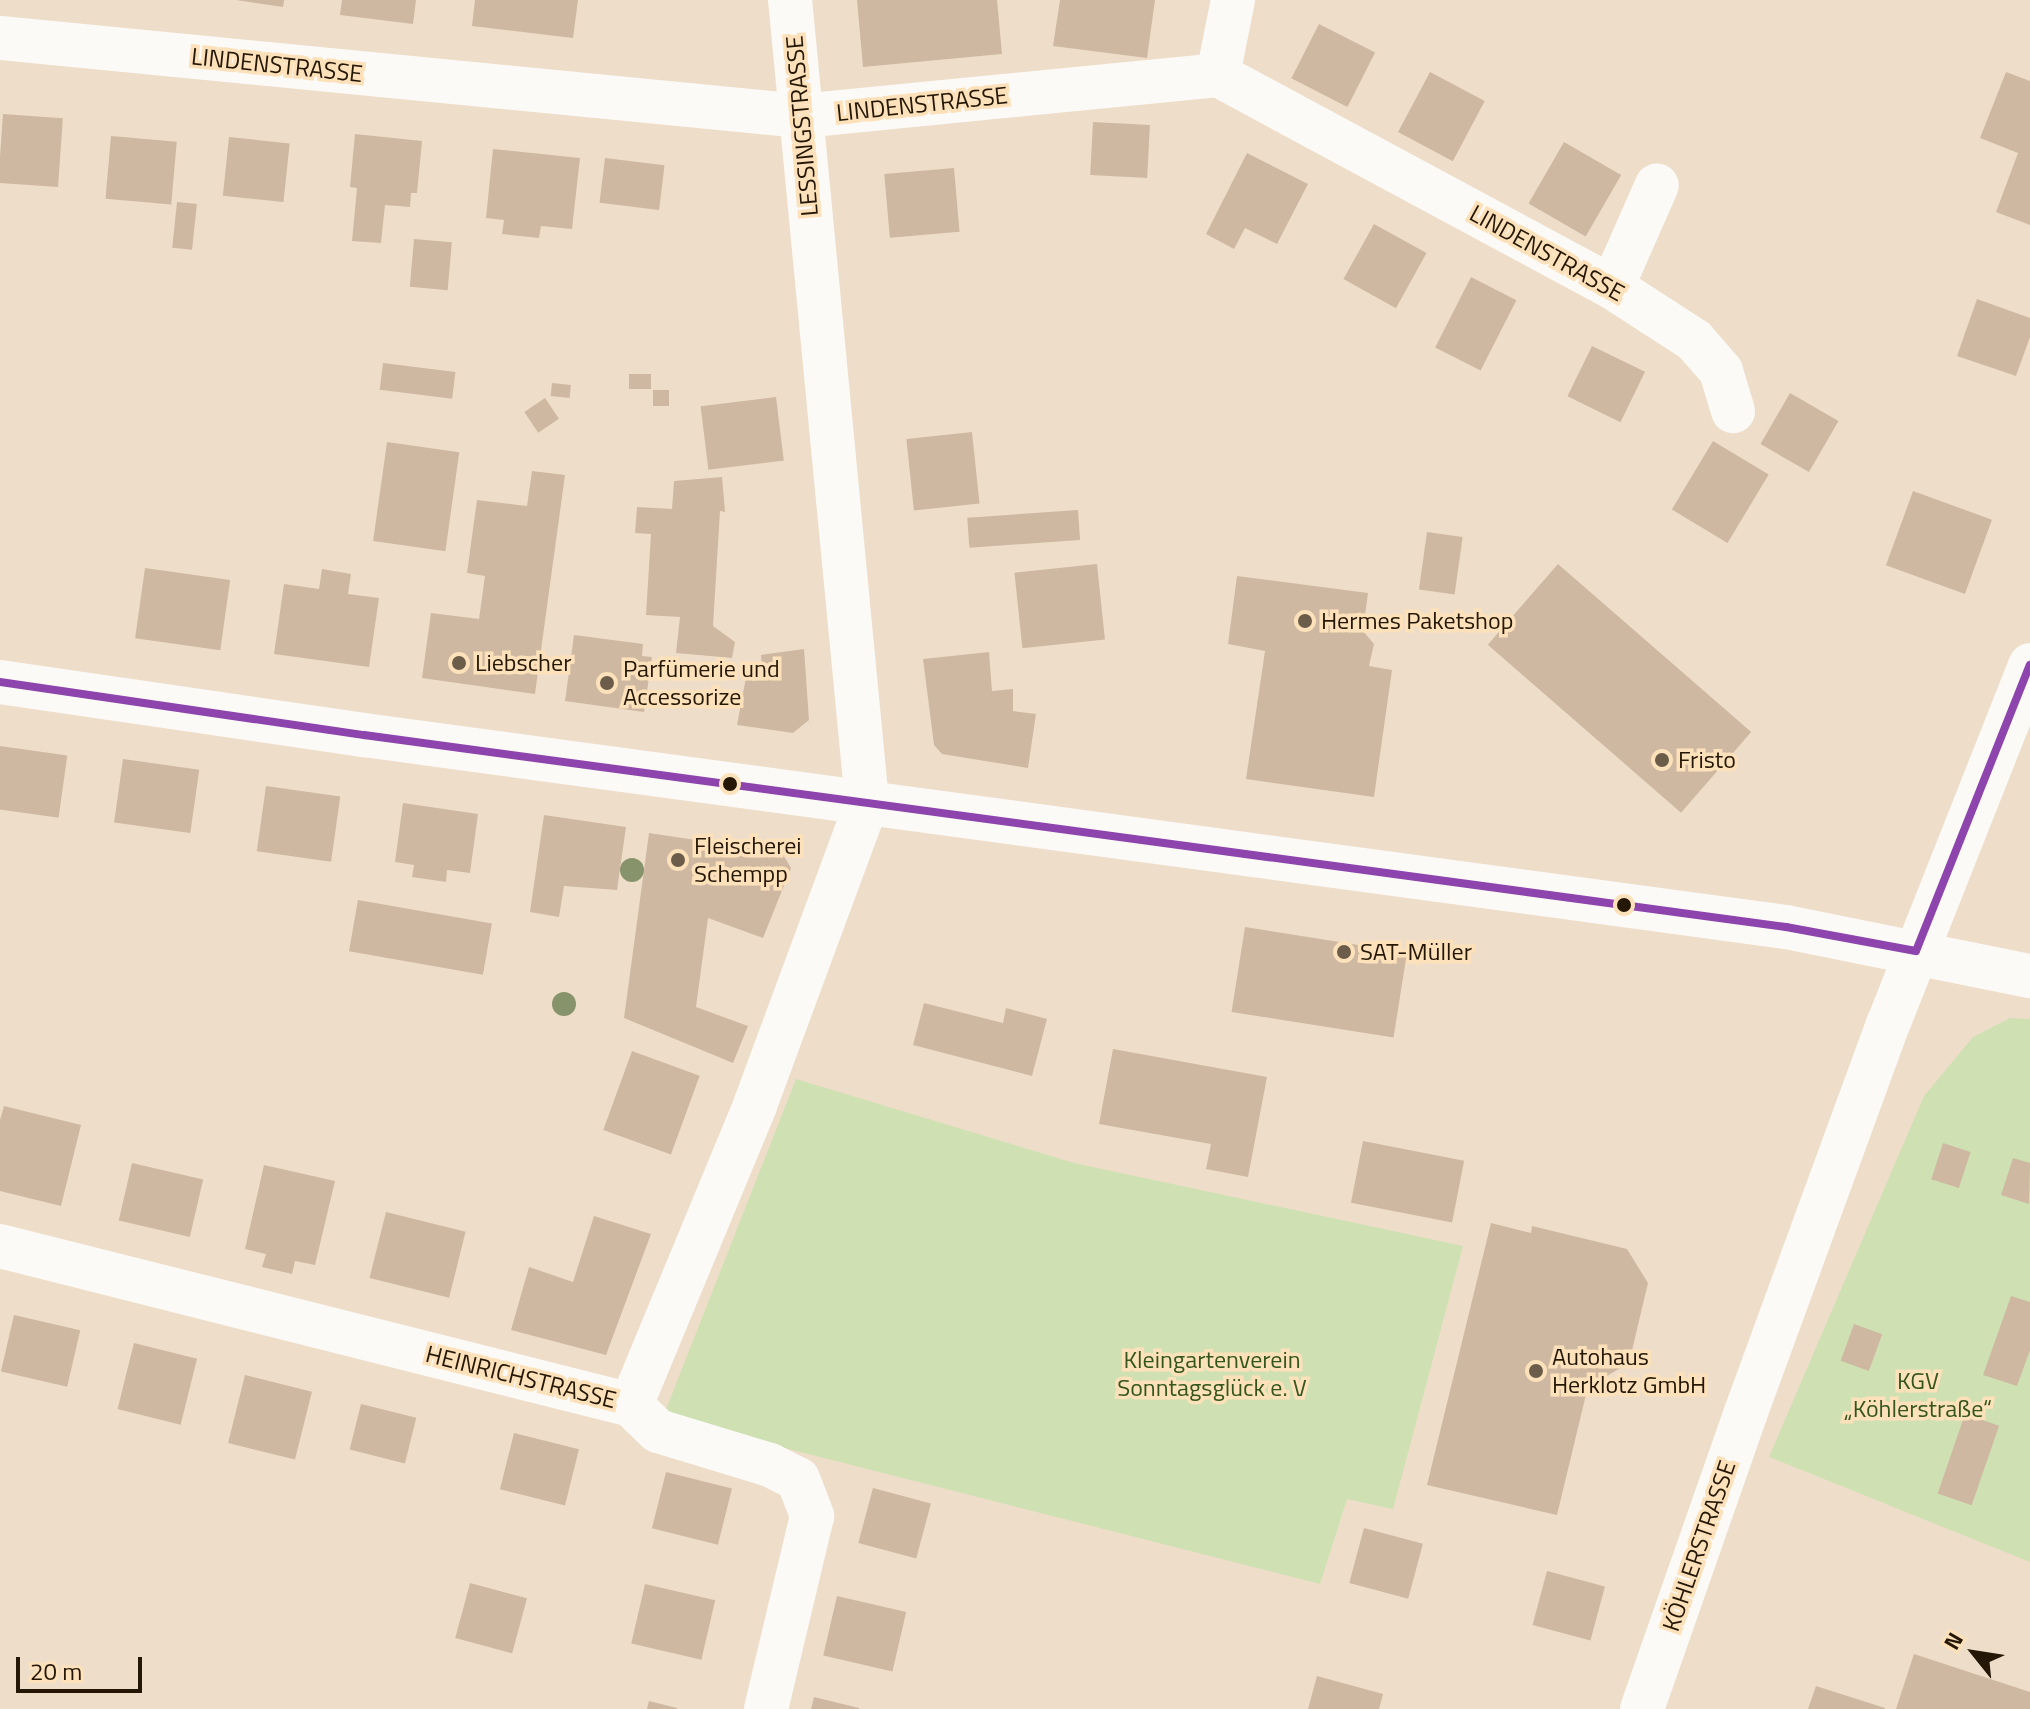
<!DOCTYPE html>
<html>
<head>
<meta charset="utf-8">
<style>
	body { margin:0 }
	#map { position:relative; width:2030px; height:1709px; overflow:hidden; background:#eedec9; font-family:"Titillium Web",sans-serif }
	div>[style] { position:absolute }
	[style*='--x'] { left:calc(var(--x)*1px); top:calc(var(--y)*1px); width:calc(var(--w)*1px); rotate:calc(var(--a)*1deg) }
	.green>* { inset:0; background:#cfe0b3 }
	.building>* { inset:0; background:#cfb8a2; transform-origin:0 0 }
	.minor>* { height:44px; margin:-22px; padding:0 22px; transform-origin:22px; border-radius:22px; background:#fcfaf7 }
	.tertiary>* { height:44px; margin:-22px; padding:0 22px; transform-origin:22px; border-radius:22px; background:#fcfaf7 }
	.secondary>* { height:44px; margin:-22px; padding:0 22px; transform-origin:22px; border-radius:22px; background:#fcfaf7 }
	.bus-1>* { height:8px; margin:-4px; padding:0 4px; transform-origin:4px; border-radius:4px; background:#8e44ad }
	.trees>* { width:24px; height:24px; margin:-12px; border-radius:50%; background:#87936b }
	.dots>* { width:22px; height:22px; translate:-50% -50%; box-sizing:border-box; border:4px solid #fde1ba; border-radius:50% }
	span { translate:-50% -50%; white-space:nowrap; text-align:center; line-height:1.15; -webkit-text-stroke:7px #fde1ba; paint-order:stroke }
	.street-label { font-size:24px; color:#241705 }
	.poi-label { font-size:24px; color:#241705 }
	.left { translate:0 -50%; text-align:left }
	.park-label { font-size:24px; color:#32561e }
	.north { position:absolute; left:1934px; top:1613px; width:80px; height:80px; -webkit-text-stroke:6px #fde1ba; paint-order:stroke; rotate:300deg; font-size:22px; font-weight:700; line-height:32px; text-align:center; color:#241705 }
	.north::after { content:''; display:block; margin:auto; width:28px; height:36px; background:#241705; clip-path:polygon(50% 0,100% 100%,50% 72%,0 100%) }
	.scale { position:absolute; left:16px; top:1657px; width:126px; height:36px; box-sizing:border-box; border:4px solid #241705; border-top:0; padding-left:10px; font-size:24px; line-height:28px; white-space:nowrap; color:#241705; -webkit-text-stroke:6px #fde1ba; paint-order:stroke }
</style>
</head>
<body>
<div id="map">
	<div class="green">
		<div style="clip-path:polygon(2010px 1018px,2030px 1019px,2030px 1562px,1769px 1457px,1924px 1096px,1973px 1037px)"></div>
		<div style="clip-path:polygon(796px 1079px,1074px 1163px,1463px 1246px,1393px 1509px,1347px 1499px,1320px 1584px,663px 1417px)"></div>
	</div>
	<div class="building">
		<div style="clip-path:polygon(236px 0,284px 0,283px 7px)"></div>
		<div style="clip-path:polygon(342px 0,416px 0,413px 24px,340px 15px)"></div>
		<div style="clip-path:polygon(475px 0,578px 0,573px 38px,472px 26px)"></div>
		<div style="clip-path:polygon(857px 0,997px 0,1002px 54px,863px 67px)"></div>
		<div style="clip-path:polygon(1060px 0,1155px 0,1147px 58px,1053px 46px)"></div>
		<div style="left:1319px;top:24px;width:63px;height:61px;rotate:27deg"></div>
		<div style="left:1430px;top:72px;width:62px;height:68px;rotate:28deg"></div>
		<div style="clip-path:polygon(2006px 72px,2030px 81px,2030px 225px,1996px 212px,2018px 153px,1980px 138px)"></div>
		<div style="left:3px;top:114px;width:60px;height:69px;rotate:4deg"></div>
		<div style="left:1093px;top:122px;width:57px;height:53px;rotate:3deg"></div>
		<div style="clip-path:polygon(355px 134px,422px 141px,417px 193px,411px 193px,410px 207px,385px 205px,381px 243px,352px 241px,357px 188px,350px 187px)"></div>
		<div style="left:111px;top:136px;width:66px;height:63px;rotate:5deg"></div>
		<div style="left:229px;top:137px;width:61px;height:59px;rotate:6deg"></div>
		<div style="left:1564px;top:142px;width:66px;height:71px;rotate:30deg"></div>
		<div style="clip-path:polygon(493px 149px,580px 158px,572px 229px,541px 226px,539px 238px,502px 234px,504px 220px,486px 218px)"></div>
		<div style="clip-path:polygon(1247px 153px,1308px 184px,1277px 244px,1245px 228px,1234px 249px,1206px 234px)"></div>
		<div style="left:605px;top:158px;width:60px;height:45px;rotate:7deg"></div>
		<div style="left:954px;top:168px;width:64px;height:70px;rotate:85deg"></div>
		<div style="left:177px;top:202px;width:20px;height:46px;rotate:6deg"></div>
		<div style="left:1374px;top:224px;width:60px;height:63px;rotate:29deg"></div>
		<div style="left:414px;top:239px;width:38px;height:48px;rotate:5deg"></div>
		<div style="left:1471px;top:277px;width:51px;height:79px;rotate:27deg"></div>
		<div style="clip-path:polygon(1977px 299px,2030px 318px,2030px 337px,2016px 376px,1957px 356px)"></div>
		<div style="left:1592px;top:346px;width:59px;height:56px;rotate:26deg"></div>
		<div style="left:383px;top:363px;width:73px;height:27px;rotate:7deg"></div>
		<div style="left:651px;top:374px;width:15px;height:22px;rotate:90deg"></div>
		<div style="left:552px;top:383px;width:19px;height:13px;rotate:6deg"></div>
		<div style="left:653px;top:390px;width:16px;height:16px"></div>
		<div style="left:1790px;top:393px;width:56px;height:59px;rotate:30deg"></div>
		<div style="left:776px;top:397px;width:64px;height:76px;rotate:83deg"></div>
		<div style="left:545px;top:398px;width:25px;height:25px;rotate:56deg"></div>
		<div style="left:972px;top:432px;width:72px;height:66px;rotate:84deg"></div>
		<div style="left:1713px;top:441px;width:65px;height:80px;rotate:31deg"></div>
		<div style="left:387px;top:442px;width:73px;height:100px;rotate:8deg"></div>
		<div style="clip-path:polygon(532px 471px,565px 475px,535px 694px,422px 678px,431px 613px,479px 619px,485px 576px,467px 573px,477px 500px,527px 506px)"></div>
		<div style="clip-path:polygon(722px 477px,725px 512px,720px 511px,713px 626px,735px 642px,732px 658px,676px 653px,680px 617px,646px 615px,651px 534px,635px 533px,637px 507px,672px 509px,674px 481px)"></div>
		<div style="left:1913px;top:491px;width:84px;height:79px;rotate:20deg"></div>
		<div style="left:1078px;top:510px;width:30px;height:111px;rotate:86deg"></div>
		<div style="left:1427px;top:532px;width:36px;height:58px;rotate:8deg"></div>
		<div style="left:1097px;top:564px;width:76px;height:83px;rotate:84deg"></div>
		<div style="left:1558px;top:564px;width:256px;height:107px;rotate:41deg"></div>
		<div style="left:145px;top:568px;width:86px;height:71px;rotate:8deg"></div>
		<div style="clip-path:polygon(322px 569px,351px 574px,348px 594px,379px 598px,369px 667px,274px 654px,284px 584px,319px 589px)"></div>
		<div style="clip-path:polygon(1237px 576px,1368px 593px,1363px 631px,1374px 644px,1369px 666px,1392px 670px,1374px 797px,1246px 779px,1265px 651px,1228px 644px)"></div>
		<div style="clip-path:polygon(574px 635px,643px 644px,642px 656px,652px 657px,644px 712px,565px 701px)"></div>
		<div style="clip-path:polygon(804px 649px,809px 720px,793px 733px,737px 725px,748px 667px,762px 667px,761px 655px)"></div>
		<div style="clip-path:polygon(989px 652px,992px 691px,1013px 689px,1013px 711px,1036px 714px,1028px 768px,942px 754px,934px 745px,923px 659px)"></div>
		<div style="left:0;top:746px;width:68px;height:63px;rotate:8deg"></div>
		<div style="left:123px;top:759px;width:77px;height:64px;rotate:8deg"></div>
		<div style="left:266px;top:786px;width:75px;height:66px;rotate:8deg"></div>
		<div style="clip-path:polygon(403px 803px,478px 814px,470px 873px,447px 870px,446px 882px,412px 877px,414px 865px,395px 862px)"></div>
		<div style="clip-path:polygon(544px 815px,626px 827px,617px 890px,564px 886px,559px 917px,530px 912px)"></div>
		<div style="clip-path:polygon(649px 833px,782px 853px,791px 868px,763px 938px,708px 918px,696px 1007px,748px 1026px,733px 1063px,624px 1018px)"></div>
		<div style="left:358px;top:900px;width:136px;height:52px;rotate:10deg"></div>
		<div style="left:1245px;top:927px;width:164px;height:86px;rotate:9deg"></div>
		<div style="clip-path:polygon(924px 1003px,1003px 1023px,1006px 1008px,1047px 1019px,1032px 1076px,913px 1045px)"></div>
		<div style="clip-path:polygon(1113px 1049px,1267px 1077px,1248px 1177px,1206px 1169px,1211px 1144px,1099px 1124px)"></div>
		<div style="left:632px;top:1051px;width:72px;height:84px;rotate:20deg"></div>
		<div style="clip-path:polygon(4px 1106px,81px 1125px,61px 1206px,0 1191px,0 1120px)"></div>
		<div style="left:1363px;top:1141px;width:103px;height:63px;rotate:11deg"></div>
		<div style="left:1943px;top:1143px;width:29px;height:38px;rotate:18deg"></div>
		<div style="clip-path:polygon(2013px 1158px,2030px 1163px,2029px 1204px,2001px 1195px)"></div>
		<div style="left:132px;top:1163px;width:73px;height:59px;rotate:13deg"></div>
		<div style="clip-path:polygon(264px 1165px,335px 1181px,315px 1265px,295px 1261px,292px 1274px,262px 1267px,266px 1254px,245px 1249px)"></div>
		<div style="left:386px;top:1212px;width:82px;height:68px;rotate:14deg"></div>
		<div style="clip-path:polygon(594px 1216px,651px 1234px,606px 1355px,511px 1330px,529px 1267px,573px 1282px)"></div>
		<div style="clip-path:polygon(1491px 1223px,1531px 1233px,1532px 1226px,1627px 1249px,1648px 1283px,1629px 1363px,1600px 1380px,1590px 1378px,1557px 1515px,1427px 1485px)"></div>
		<div style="clip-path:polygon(2011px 1296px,2030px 1302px,2030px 1350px,2017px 1386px,1983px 1375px)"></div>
		<div style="left:14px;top:1315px;width:68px;height:58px;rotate:13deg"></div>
		<div style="left:1854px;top:1324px;width:30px;height:39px;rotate:20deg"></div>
		<div style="left:134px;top:1343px;width:65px;height:68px;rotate:14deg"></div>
		<div style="left:245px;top:1375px;width:69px;height:70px;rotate:14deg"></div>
		<div style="left:361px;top:1404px;width:57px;height:47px;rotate:14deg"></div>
		<div style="left:1965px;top:1414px;width:36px;height:84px;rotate:19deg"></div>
		<div style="left:514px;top:1433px;width:67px;height:58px;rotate:14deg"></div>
		<div style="left:666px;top:1472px;width:68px;height:58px;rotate:14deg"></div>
		<div style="left:873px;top:1488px;width:60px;height:57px;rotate:15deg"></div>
		<div style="left:1364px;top:1528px;width:61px;height:57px;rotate:15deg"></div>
		<div style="left:1547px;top:1571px;width:60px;height:56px;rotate:15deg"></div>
		<div style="left:470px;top:1583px;width:59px;height:57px;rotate:15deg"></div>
		<div style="left:645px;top:1584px;width:72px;height:61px;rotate:13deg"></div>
		<div style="left:837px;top:1596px;width:71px;height:61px;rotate:13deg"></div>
		<div style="clip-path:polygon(1914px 1654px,2030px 1692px,2030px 1709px,1896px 1709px)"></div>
		<div style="clip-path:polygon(1317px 1676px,1383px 1694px,1379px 1709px,1308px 1709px)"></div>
		<div style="clip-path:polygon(1816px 1686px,1885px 1708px,1885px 1709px,1808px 1709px)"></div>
		<div style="clip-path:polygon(814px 1697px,859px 1708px,859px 1709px,811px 1709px)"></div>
		<div style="clip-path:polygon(649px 1701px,677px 1708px,677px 1709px,647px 1709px)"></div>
	</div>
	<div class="minor">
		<div style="--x:0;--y:38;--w:805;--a:5.56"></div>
		<div style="--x:801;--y:116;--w:419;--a:-5.6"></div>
		<div style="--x:1218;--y:75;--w:447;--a:28.3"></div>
		<div style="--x:1612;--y:287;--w:98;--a:32.9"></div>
		<div style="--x:1694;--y:340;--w:41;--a:48.9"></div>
		<div style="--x:1721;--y:371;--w:42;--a:73.3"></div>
		<div style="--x:1218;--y:75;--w:76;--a:-78.7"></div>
		<div style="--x:1612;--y:287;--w:111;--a:-66.2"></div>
		<div style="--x:0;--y:1246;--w:651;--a:14.14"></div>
		<div style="--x:631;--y:1405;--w:37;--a:44"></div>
		<div style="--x:658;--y:1431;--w:117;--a:16.9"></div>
		<div style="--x:770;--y:1465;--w:31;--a:27"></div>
		<div style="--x:798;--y:1479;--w:40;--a:69"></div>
		<div style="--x:812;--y:1516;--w:198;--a:103.4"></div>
		<div style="--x:631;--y:1405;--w:325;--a:-67.5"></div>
		<div style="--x:755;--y:1105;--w:323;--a:-69.7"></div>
		<div style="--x:867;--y:802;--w:806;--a:-95.48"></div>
	</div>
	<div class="tertiary">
		<div style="--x:1642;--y:1709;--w:315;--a:-70.7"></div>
		<div style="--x:1746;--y:1412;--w:415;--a:-69.9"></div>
		<div style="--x:1889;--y:1022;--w:384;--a:-68.4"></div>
	</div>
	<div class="secondary">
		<div style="--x:0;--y:682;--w:368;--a:8.3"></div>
		<div style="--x:364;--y:735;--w:1435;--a:7.69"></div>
		<div style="--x:1786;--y:927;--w:249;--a:11.4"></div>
	</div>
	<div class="bus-1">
		<div style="--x:0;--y:682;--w:368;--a:8.3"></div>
		<div style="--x:364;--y:735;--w:1435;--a:7.69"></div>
		<div style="--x:1786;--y:927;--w:132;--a:10.5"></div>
		<div style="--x:1916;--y:951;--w:308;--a:-68.3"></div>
	</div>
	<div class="trees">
		<div style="left:632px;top:870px"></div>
		<div style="left:564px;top:1004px"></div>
	</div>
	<div class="dots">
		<div style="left:1305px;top:621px;background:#6b5d4a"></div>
		<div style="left:459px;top:663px;background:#6b5d4a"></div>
		<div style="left:607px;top:683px;background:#6b5d4a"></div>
		<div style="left:1662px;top:760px;background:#6b5d4a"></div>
		<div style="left:730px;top:784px;background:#241705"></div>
		<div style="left:678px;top:860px;background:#6b5d4a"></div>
		<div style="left:1624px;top:905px;background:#241705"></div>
		<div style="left:1344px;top:952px;background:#6b5d4a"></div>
		<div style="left:1536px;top:1371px;background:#6b5d4a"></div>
	</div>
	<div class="street-label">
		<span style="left:277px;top:65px;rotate:6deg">LINDENSTRASSE</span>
		<span style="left:922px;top:104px;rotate:-6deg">LINDENSTRASSE</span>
		<span style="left:802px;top:126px;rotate:-95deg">LESSINGSTRASSE</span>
		<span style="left:1547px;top:253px;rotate:29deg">LINDENSTRASSE</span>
		<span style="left:521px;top:1377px;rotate:14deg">HEINRICHSTRASSE</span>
		<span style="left:1699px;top:1546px;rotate:-71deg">KÖHLERSTRASSE</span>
	</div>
	<div class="poi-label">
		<span class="left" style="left:1321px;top:621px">Hermes Paketshop</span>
		<span class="left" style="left:475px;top:663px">Liebscher</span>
		<span class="left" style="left:623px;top:683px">Parfümerie und<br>Accessorize</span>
		<span class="left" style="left:1678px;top:760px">Fristo</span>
		<span class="left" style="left:694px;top:860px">Fleischerei<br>Schempp</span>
		<span class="left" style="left:1360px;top:952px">SAT-Müller</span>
		<span class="left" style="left:1552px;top:1371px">Autohaus<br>Herklotz GmbH</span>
	</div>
	<div class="park-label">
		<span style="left:1212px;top:1374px">Kleingartenverein<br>Sonntagsglück e. V</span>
		<span style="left:1918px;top:1395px">KGV<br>„Köhlerstraße“</span>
	</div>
	<div class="north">N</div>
	<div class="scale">20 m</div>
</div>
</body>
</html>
